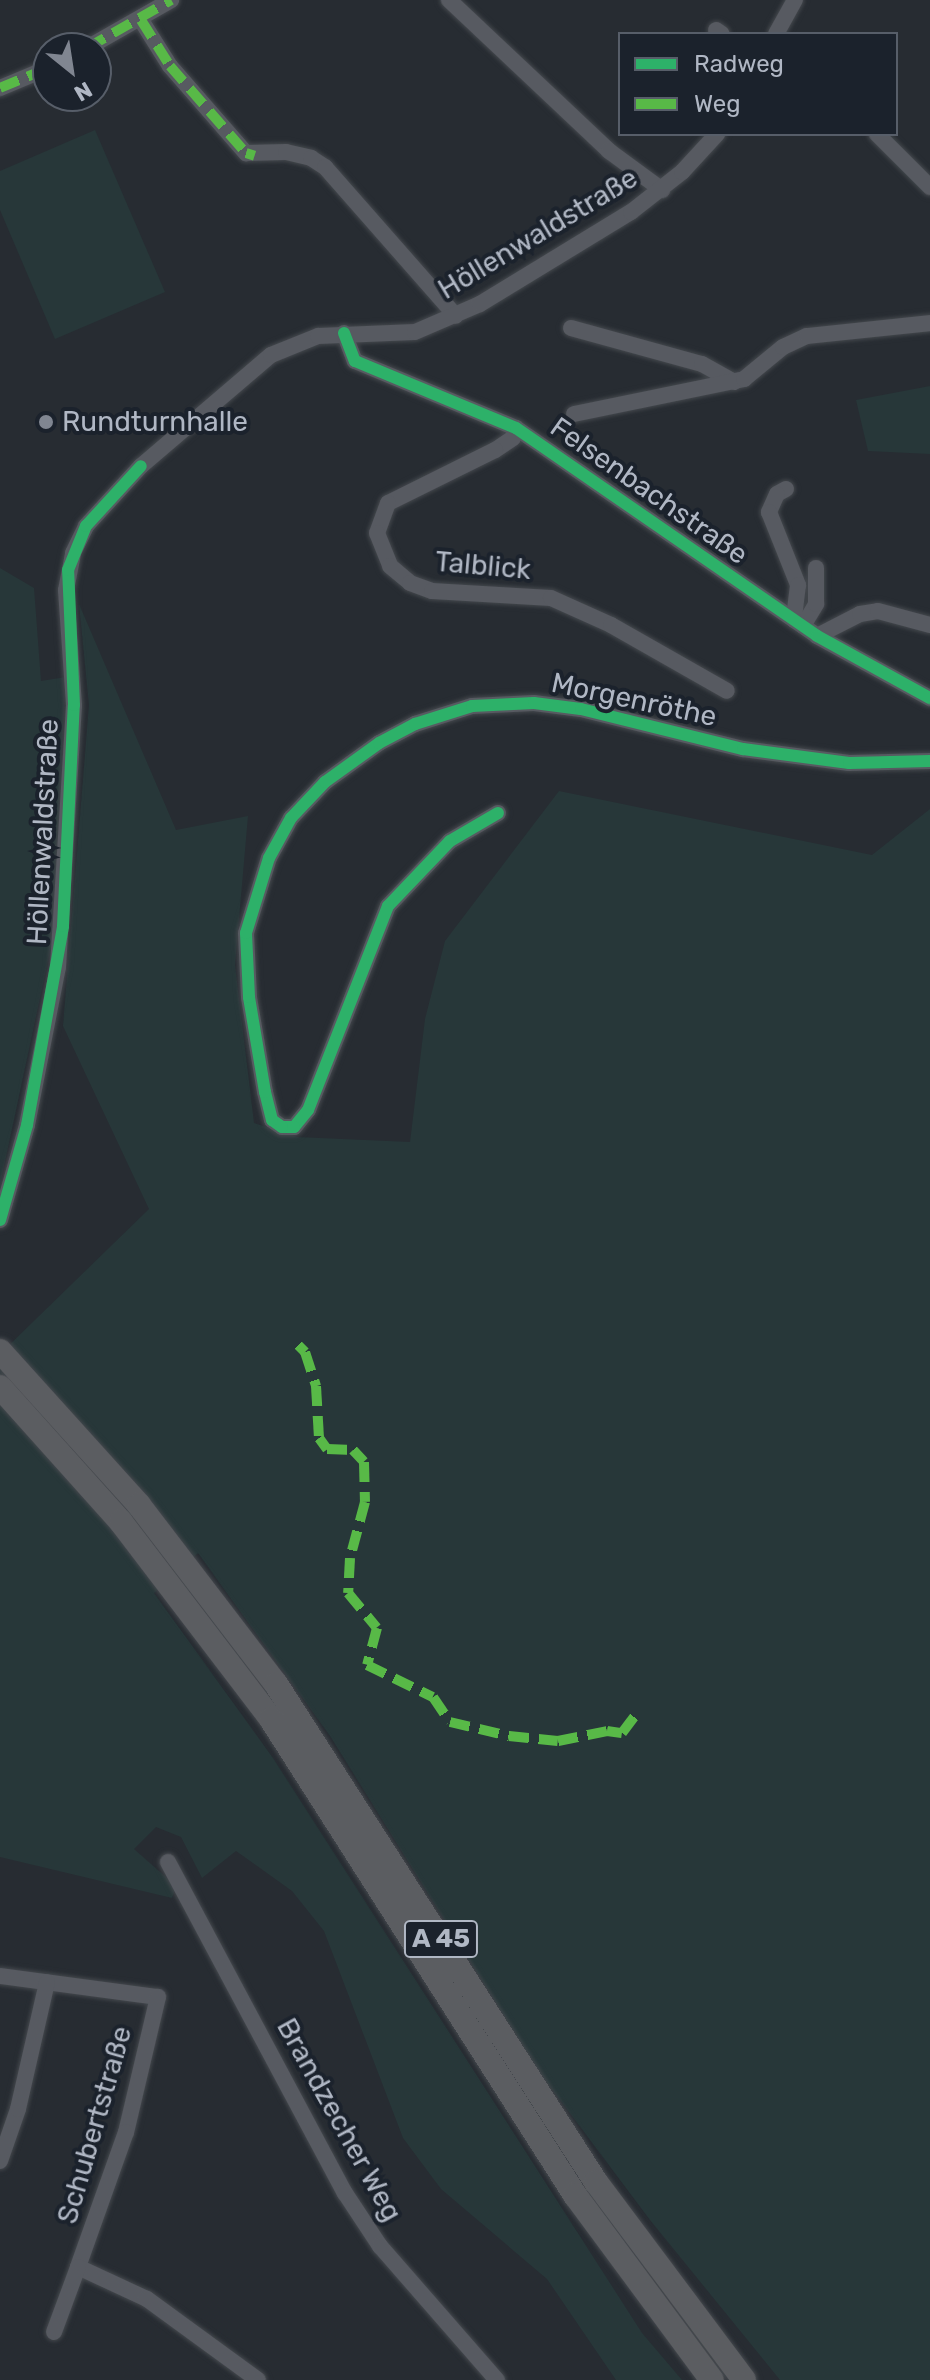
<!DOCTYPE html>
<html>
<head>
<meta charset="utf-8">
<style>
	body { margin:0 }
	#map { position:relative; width:930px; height:2380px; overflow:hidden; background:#272c32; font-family:Rubik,sans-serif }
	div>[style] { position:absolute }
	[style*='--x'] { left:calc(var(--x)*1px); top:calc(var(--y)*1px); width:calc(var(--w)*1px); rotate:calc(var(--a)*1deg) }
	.green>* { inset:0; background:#273739 }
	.roads { filter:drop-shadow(0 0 2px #44484d) drop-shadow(0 0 2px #44484d) }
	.minor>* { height:16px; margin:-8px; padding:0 8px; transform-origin:8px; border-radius:8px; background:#575a61 }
	.highway>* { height:24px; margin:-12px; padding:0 12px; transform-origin:12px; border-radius:12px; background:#5b5d61 }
	.quiet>* { height:10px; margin-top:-5px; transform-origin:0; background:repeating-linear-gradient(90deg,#58b947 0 20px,transparent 0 30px) }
	.cycleway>* { height:12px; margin:-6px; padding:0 6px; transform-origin:6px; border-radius:6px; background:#2db169 }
	.dots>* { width:22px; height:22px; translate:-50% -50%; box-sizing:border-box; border:4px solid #1b222c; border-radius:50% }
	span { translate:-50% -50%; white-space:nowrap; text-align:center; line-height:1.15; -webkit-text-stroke:8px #1b222c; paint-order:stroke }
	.shield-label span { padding:2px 6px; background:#1b222c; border:2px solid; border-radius:6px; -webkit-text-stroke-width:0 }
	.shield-label { font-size:26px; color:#b0b7c4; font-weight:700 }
	.street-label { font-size:28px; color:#b0b7c4 }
	.poi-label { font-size:28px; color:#b0b7c4 }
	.left { translate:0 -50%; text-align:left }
	.legend { position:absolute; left:618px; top:32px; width:280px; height:104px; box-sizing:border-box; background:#1b222c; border:2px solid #575e69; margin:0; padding:10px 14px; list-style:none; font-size:24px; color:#b0b7c4 }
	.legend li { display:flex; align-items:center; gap:16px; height:40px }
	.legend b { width:40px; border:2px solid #575e69 }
	.north { position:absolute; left:32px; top:32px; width:80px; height:80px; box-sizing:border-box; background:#1b222c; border:2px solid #575e69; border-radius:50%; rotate:150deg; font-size:22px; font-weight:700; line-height:32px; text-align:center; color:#b0b7c4 }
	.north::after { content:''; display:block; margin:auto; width:28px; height:36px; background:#808691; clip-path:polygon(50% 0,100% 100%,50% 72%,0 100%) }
</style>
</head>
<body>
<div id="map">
	<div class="green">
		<div style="clip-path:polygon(95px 130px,165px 292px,55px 339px,0 210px,0 171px)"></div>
		<div style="clip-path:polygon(930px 386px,930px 454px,868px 451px,856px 400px)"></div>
		<div style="clip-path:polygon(0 568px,34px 588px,41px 681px,66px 677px,52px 942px,0 1185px)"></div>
		<div style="clip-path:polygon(79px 604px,176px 830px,248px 816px,235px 965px,254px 1123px,297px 1137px,410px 1142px,425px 1019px,445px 941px,559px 791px,872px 855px,930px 809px,930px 2380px,780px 2380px,650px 2220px,539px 2072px,330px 1736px,198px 1553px,154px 1593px,273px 1758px,642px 2333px,682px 2380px,616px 2380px,547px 2279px,441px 2189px,403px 2138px,324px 1931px,292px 1891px,236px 1851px,202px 1878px,181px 1837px,156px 1827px,134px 1849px,176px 1886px,172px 1898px,0 1857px,0 1354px,149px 1209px,63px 1026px,89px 705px)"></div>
	</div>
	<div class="roads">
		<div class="minor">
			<div style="--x:449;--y:0;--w:220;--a:43.3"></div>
			<div style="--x:609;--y:151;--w:66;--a:36.3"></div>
			<div style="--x:141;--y:20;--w:54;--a:57.8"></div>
			<div style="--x:170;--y:66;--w:116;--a:48.9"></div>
			<div style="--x:246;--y:153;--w:40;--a:-1.4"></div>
			<div style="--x:286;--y:152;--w:26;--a:13"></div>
			<div style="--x:311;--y:158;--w:17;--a:33"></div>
			<div style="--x:325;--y:167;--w:198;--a:48.7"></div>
			<div style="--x:716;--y:30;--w:7;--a:34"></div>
			<div style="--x:776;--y:34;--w:39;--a:-61"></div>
			<div style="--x:87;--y:48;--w:97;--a:-29.7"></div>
			<div style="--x:0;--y:88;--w:52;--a:-22.6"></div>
			<div style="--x:877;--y:134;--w:75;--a:45"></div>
			<div style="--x:571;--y:328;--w:136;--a:15.4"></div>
			<div style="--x:702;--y:364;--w:37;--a:29"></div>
			<div style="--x:344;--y:333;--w:30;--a:69"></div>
			<div style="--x:355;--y:361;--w:174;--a:22.6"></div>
			<div style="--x:516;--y:428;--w:366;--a:34.6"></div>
			<div style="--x:817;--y:636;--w:129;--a:28.8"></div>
			<div style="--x:574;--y:414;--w:174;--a:-11.6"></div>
			<div style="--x:744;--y:379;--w:50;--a:-39.4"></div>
			<div style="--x:783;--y:347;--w:26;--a:-25"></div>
			<div style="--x:807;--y:336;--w:124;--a:-6"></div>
			<div style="--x:516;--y:428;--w:10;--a:107"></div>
			<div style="--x:513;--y:438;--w:22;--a:146"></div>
			<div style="--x:495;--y:450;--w:119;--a:153.6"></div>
			<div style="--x:388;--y:503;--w:32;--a:110"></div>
			<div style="--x:377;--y:533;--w:35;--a:68"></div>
			<div style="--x:390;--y:566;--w:26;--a:40"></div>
			<div style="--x:410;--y:583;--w:23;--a:20"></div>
			<div style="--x:432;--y:591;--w:119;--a:3.4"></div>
			<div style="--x:551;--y:598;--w:66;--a:24.2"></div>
			<div style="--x:611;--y:625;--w:133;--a:29.6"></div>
			<div style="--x:786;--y:489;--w:10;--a:151"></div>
			<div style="--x:777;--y:494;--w:20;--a:114"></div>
			<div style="--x:769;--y:512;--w:79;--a:68.3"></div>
			<div style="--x:798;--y:585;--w:35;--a:97"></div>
			<div style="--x:803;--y:626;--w:26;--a:-59"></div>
			<div style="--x:816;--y:604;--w:36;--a:-90"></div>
			<div style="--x:817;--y:636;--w:48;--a:-27.1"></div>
			<div style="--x:860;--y:614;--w:18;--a:-9"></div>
			<div style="--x:878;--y:611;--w:54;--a:15.1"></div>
			<div style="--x:498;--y:813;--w:56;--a:149.7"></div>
			<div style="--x:450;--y:841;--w:90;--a:133.6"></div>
			<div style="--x:388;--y:906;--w:219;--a:111.4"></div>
			<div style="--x:308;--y:1110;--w:22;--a:129"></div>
			<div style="--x:294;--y:1127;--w:12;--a:180"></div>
			<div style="--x:282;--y:1127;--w:12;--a:-145"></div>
			<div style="--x:272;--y:1120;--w:29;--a:-104"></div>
			<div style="--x:265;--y:1092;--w:96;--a:-99.6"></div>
			<div style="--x:249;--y:997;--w:64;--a:-92.7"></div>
			<div style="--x:246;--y:933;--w:78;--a:-73"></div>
			<div style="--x:269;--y:858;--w:46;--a:-61.2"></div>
			<div style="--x:291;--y:818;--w:50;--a:-46.6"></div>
			<div style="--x:325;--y:782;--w:67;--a:-35.8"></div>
			<div style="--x:379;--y:743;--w:41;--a:-27.8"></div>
			<div style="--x:415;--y:724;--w:60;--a:-17.5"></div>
			<div style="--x:472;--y:706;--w:62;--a:-2.8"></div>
			<div style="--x:534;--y:703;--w:47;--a:7.3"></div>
			<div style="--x:581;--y:709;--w:167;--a:13.9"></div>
			<div style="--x:743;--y:749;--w:107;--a:7.5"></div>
			<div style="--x:849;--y:763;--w:81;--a:-1.4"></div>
			<div style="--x:0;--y:1220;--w:99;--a:-74.1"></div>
			<div style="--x:27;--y:1125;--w:161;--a:-78.9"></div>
			<div style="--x:58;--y:967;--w:262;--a:-86.5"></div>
			<div style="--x:74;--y:705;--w:115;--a:-94"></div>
			<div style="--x:66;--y:590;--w:38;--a:-79"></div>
			<div style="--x:73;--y:553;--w:30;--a:-64"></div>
			<div style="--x:86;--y:526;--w:81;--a:-47.5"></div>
			<div style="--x:141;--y:466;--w:171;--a:-40.5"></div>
			<div style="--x:271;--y:355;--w:51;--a:-22"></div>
			<div style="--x:318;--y:336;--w:97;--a:-2.4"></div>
			<div style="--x:415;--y:332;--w:71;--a:-23.3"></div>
			<div style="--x:480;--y:304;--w:177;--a:-31.4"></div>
			<div style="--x:631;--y:212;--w:65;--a:-38.1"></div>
			<div style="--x:682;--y:172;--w:52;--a:-47.4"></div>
			<div style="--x:168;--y:1862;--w:375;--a:61.9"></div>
			<div style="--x:345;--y:2193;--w:64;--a:56.6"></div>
			<div style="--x:380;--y:2246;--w:178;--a:48.9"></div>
			<div style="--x:0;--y:1976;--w:159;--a:7.6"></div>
			<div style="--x:158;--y:1997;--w:139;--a:103.3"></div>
			<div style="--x:126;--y:2132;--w:143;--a:109.6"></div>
			<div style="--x:78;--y:2267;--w:76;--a:24.9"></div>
			<div style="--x:147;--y:2299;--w:137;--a:36.1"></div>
			<div style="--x:0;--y:2161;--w:55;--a:-70.9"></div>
			<div style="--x:18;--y:2109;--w:130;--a:-77.1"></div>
			<div style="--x:54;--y:2332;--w:69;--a:-69.7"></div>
		</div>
		<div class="highway">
			<div style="--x:0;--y:1351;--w:207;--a:47.9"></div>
			<div style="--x:139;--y:1505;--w:225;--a:52.6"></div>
			<div style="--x:276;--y:1684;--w:592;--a:57.28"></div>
			<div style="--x:596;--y:2182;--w:247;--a:53.2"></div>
			<div style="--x:0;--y:1387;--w:181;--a:48.1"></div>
			<div style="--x:121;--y:1522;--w:248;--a:52.7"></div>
			<div style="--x:271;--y:1719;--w:565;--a:57.44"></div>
			<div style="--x:575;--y:2195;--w:230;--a:53.5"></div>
		</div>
	</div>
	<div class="quiet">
		<div style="--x:141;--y:20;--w:54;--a:57.8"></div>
		<div style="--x:170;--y:66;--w:116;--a:48.9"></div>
		<div style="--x:246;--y:153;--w:9;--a:18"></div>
		<div style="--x:87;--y:48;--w:97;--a:-29.7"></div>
		<div style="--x:0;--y:88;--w:52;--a:-22.6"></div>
		<div style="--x:298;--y:1345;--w:10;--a:45"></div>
		<div style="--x:305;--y:1352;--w:36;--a:72"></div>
		<div style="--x:316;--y:1386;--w:52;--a:86.7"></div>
		<div style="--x:319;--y:1438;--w:14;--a:54"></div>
		<div style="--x:327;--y:1449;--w:26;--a:2"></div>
		<div style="--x:353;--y:1450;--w:16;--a:47"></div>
		<div style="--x:364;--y:1462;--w:40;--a:88.6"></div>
		<div style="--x:365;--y:1502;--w:58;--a:105"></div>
		<div style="--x:350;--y:1558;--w:35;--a:93"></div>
		<div style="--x:348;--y:1593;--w:45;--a:50.4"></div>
		<div style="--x:377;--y:1628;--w:38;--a:105"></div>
		<div style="--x:367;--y:1665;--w:73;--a:25.9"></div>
		<div style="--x:433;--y:1697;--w:30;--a:56"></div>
		<div style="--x:450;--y:1722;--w:61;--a:13.3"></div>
		<div style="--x:509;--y:1736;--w:49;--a:5.8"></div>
		<div style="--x:558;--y:1741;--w:50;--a:-11.5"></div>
		<div style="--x:607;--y:1731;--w:15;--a:8"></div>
		<div style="--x:622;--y:1733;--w:25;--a:-53"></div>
	</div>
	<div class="cycleway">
		<div style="--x:344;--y:333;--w:30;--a:69"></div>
		<div style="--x:355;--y:361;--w:174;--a:22.6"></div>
		<div style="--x:516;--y:428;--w:366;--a:34.6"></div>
		<div style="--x:817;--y:636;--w:129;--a:28.8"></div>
		<div style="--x:498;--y:813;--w:56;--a:149.7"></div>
		<div style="--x:450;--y:841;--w:90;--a:133.6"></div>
		<div style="--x:388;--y:906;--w:219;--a:111.4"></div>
		<div style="--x:308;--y:1110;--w:22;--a:129"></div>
		<div style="--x:294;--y:1127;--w:12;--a:180"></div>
		<div style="--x:282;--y:1127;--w:12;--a:-145"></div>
		<div style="--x:272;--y:1120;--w:29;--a:-104"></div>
		<div style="--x:265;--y:1092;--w:96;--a:-99.6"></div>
		<div style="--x:249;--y:997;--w:64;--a:-92.7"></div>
		<div style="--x:246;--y:933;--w:78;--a:-73"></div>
		<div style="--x:269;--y:858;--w:46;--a:-61.2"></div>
		<div style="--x:291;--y:818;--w:50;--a:-46.6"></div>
		<div style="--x:325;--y:782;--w:67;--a:-35.8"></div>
		<div style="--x:379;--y:743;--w:41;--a:-27.8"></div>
		<div style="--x:415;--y:724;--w:60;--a:-17.5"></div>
		<div style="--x:472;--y:706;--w:62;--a:-2.8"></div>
		<div style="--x:534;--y:703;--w:47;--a:7.3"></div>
		<div style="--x:581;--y:709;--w:167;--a:13.9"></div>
		<div style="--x:743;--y:749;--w:107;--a:7.5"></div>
		<div style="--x:849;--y:763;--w:81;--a:-1.4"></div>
		<div style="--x:0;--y:1220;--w:99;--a:-74.1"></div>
		<div style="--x:27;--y:1125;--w:202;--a:-79.7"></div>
		<div style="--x:63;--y:926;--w:221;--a:-87.2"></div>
		<div style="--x:74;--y:705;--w:135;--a:-92.5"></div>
		<div style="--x:68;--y:570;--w:48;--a:-67.8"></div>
		<div style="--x:86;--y:526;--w:81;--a:-47.5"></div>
	</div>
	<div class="dots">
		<div style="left:46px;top:422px;background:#808691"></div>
	</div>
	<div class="shield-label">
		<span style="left:441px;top:1939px">A 45</span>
	</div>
	<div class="street-label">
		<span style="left:538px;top:234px;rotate:-31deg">Höllenwaldstraße</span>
		<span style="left:649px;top:491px;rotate:35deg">Felsenbachstraße</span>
		<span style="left:483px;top:566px;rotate:5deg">Talblick</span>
		<span style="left:634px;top:700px;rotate:12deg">Morgenröthe</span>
		<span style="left:43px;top:832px;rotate:-87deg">Höllenwaldstraße</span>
		<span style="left:339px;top:2120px;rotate:61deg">Brandzecher Weg</span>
		<span style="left:95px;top:2125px;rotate:-74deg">Schubertstraße</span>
	</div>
	<div class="poi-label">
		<span class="left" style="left:62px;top:422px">Rundturnhalle</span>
	</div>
	<ul class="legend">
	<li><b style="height:10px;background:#2db169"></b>Radweg</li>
	<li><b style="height:10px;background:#58b947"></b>Weg</li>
	</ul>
	<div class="north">N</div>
</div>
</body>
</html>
